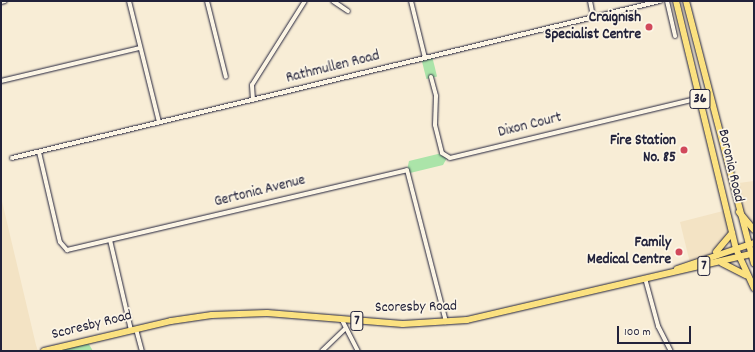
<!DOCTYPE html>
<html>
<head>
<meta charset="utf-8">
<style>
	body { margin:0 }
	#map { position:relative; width:755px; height:352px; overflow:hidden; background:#f8edd6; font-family:Dekko,sans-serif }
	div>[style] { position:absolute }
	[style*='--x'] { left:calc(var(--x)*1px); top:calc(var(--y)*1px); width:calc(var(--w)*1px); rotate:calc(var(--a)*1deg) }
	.built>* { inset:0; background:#f3e3c4 }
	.green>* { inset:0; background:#abe4a9; transform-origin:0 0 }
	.roads { filter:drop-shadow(0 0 1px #22223b) drop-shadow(0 0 1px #22223b) }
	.minor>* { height:4px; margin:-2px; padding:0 2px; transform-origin:2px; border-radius:2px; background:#fcf5e5 }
	.primary>* { height:6px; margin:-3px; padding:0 3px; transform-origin:3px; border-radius:3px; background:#fbe180 }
	.dots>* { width:11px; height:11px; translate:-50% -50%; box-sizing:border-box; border:2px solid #fcf5e5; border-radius:50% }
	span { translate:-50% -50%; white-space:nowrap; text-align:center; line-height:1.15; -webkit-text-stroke:3.5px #fcf5e5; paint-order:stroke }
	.shield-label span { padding:1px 3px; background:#fcf5e5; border:1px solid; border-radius:3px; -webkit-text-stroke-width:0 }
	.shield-label { font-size:14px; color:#22223b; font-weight:700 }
	.poi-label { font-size:15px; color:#22223b; font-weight:700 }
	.right { translate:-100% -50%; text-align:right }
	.street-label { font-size:15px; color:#22223b }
	.frame { position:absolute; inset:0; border:2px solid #22223b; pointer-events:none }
	.scale { position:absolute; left:617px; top:326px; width:74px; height:18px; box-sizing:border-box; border:2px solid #22223b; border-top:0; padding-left:5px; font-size:12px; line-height:14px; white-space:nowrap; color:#22223b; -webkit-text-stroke:3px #fcf5e5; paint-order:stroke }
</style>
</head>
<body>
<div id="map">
	<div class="built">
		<div style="clip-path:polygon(754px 181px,754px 230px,746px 222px,731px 184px)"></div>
		<div style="clip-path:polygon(1px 197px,36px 345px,38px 351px,1px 351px)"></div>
		<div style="clip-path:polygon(727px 210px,732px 233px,721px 249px,690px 263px,680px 222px)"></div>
	</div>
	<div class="green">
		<div style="left:432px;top:56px;width:21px;height:11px;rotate:76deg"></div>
		<div style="clip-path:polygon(442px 153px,447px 158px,443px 165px,410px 173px,407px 170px,409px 161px)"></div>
		<div style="clip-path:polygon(87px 341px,93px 351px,44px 351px)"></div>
	</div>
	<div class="roads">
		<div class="minor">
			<div style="--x:129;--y:1;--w:125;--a:76.1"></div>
			<div style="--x:207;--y:1;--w:78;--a:76"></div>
			<div style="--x:333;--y:1;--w:18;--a:34"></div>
			<div style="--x:411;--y:1;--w:59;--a:76.2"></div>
			<div style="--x:590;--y:1;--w:16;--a:79"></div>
			<div style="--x:667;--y:1;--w:36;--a:77"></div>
			<div style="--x:1;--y:2;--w:4;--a:-14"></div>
			<div style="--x:431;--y:77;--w:20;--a:75"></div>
			<div style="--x:436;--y:96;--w:29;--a:92"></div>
			<div style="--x:435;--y:125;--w:29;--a:76"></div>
			<div style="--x:442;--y:153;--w:9;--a:32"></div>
			<div style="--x:450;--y:158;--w:257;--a:-13.5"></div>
			<div style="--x:1;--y:81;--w:143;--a:-13.4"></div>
			<div style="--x:253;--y:100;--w:15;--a:-94"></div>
			<div style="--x:252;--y:85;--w:99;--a:-57.8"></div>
			<div style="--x:39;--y:152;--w:92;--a:76.9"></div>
			<div style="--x:60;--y:242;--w:11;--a:49"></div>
			<div style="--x:67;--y:250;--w:349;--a:-13.2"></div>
			<div style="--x:407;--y:170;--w:157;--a:75.6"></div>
			<div style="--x:12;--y:158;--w:667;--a:-13.62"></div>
			<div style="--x:110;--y:240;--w:92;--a:76.9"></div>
			<div style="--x:645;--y:278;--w:50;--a:74.8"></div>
			<div style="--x:658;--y:326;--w:28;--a:63"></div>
			<div style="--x:342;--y:320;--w:35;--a:63"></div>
			<div style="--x:136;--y:329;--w:23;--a:75"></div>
			<div style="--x:322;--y:351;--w:33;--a:-44"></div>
		</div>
		<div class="primary">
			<div style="--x:676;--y:1;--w:255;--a:76.4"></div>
			<div style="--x:736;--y:249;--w:43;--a:65.2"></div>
			<div style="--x:686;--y:1;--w:271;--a:75.5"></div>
			<div style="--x:739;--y:212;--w:23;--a:50"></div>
			<div style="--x:716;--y:252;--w:25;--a:-50"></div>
			<div style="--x:722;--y:263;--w:27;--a:27"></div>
			<div style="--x:677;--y:269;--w:81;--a:-18.7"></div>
			<div style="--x:44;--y:351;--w:130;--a:-13.3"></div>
			<div style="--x:171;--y:321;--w:41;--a:-8.3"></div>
			<div style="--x:212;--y:315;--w:55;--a:-2.1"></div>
			<div style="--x:267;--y:313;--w:136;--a:4.6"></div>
			<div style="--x:403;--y:324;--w:64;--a:-3.6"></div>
			<div style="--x:467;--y:320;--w:295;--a:-13.1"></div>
		</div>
	</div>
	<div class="dots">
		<div style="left:649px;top:27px;background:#d1495b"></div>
		<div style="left:684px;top:150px;background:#d1495b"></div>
		<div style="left:679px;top:252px;background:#d1495b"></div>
	</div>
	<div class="shield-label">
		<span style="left:700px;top:99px">36</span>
		<span style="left:704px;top:266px">7</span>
		<span style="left:357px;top:321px">7</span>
	</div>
	<div class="poi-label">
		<span class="right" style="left:641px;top:27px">Craignish<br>Specialist Centre</span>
		<span class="right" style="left:676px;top:150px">Fire Station<br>No. 85</span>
		<span class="right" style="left:671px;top:252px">Family<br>Medical Centre</span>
	</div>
	<div class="street-label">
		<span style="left:333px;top:68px;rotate:-14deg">Rathmullen Road</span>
		<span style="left:530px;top:126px;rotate:-14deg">Dixon Court</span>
		<span style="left:730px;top:166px;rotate:77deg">Boronia Road</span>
		<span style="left:260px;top:192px;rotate:-14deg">Gertonia Avenue</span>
		<span style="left:416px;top:308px;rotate:-1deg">Scoresby Road</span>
		<span style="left:92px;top:326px;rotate:-14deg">Scoresby Road</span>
	</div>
	<div class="frame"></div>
	<div class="scale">100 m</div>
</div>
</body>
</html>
